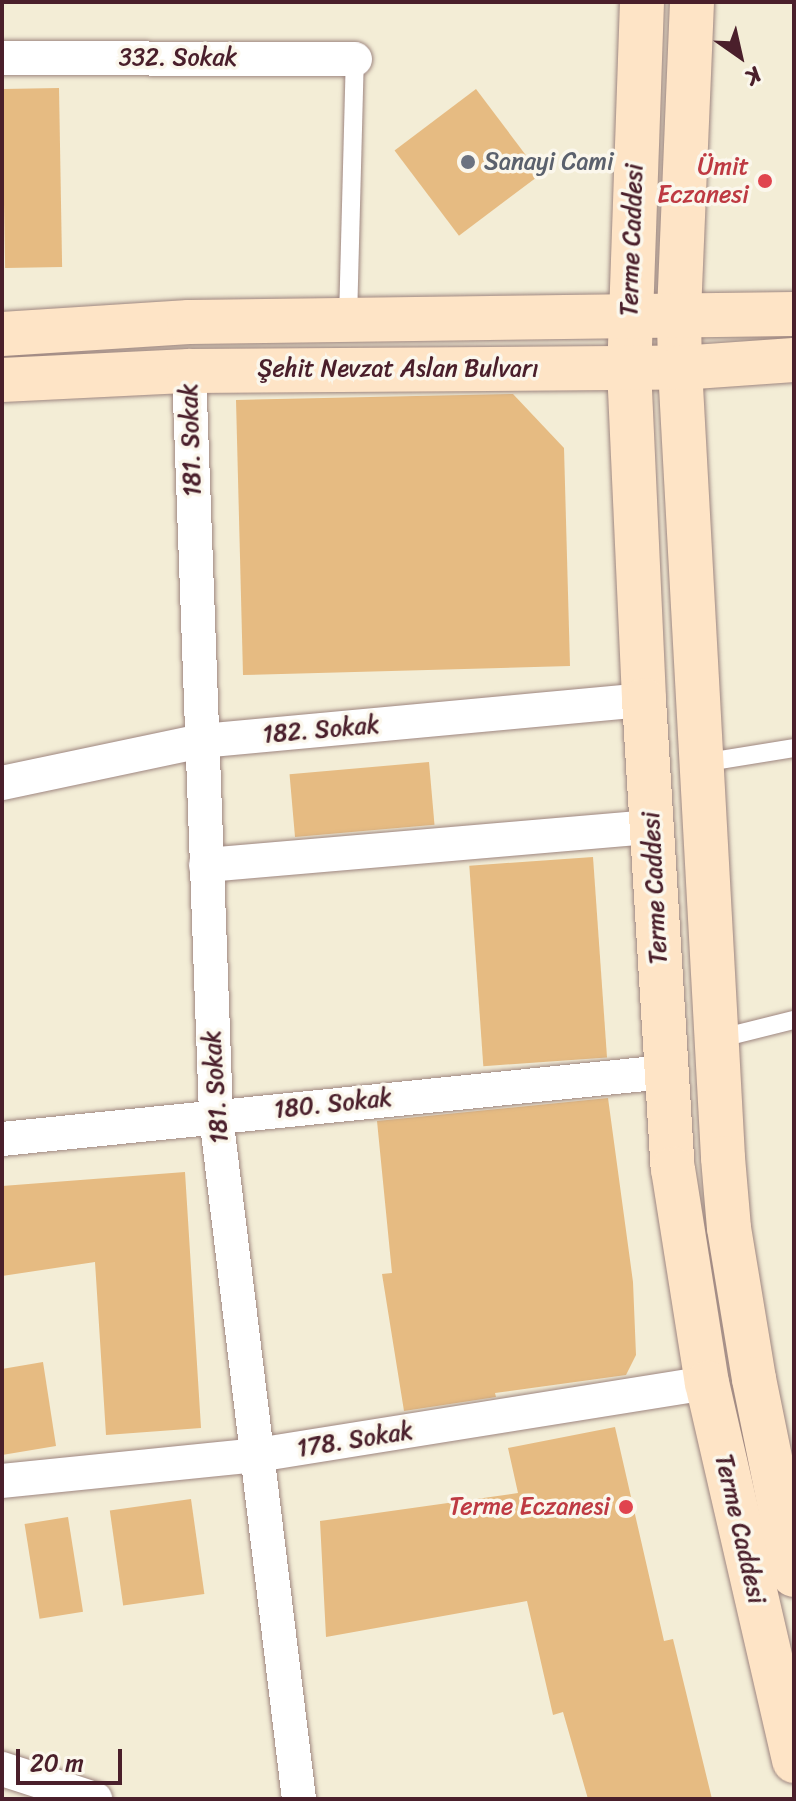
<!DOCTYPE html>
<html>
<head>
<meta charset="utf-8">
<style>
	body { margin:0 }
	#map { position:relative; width:796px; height:1801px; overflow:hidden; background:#f3edd6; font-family:Sriracha,sans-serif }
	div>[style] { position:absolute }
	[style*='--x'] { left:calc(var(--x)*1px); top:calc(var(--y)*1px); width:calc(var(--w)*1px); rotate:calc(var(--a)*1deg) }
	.building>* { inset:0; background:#e6bb82; transform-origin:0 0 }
	.roads { filter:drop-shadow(0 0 2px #9e8680) drop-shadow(0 0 2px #9e8680) }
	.lane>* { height:18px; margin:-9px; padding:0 9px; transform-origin:9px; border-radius:9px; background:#fff }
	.street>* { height:34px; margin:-17px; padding:0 17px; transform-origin:17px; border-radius:17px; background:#fff }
	.secondary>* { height:44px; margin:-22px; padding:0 22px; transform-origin:22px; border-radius:22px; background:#fee4c6 }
	.dots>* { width:22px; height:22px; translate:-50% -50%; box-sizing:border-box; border:4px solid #fbf7ec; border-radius:50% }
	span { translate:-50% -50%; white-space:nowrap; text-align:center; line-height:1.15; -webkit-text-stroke:7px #fbf7ec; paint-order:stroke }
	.street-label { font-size:24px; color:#4a1f2b }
	.worship-label { font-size:24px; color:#5b616d }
	.left { translate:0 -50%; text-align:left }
	.health-label { font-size:24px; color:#be3a42 }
	.right { translate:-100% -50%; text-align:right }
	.frame { position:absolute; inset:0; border:4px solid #4a1f2b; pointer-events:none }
	.north { position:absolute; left:700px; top:16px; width:80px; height:80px; -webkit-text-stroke:6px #fbf7ec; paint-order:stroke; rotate:146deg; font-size:22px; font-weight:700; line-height:32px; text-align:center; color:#4a1f2b }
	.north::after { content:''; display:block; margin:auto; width:28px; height:36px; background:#4a1f2b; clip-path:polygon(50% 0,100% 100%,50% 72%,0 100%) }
	.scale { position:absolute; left:16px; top:1749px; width:106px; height:36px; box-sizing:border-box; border:4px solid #4a1f2b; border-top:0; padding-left:10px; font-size:24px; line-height:28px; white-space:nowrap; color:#4a1f2b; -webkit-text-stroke:6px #fbf7ec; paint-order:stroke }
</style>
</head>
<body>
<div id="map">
	<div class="building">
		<div style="left:59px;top:88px;width:179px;height:57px;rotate:89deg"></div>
		<div style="left:476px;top:89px;width:107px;height:102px;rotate:53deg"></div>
		<div style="clip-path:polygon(513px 394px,564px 448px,570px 666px,243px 675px,236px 400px)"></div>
		<div style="left:429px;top:762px;width:63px;height:140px;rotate:85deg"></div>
		<div style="left:593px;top:857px;width:201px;height:124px;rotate:86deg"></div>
		<div style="clip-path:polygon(608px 1098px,633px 1282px,636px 1355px,626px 1375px,495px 1393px,496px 1397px,404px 1411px,382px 1274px,392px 1273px,377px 1121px)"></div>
		<div style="clip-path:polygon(185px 1172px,201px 1428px,106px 1435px,95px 1262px,2px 1276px,2px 1186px)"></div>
		<div style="clip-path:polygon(43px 1362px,56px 1446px,2px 1455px,2px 1369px)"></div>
		<div style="clip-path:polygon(615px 1427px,664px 1641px,673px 1639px,712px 1799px,588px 1799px,563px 1712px,553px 1715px,527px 1601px,326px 1637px,320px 1521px,518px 1493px,508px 1448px)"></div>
		<div style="left:191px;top:1499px;width:96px;height:82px;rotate:82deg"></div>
		<div style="left:68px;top:1517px;width:96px;height:44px;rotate:81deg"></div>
	</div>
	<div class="roads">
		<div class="lane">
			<div style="--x:348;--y:320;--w:261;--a:-88.5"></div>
			<div style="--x:702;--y:763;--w:93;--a:-9.3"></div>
			<div style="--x:717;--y:1039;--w:79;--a:-13.9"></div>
		</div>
		<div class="street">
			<div style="--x:2;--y:58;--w:353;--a:0.2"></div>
			<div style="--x:189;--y:371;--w:745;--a:87.92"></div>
			<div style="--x:216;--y:1116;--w:688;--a:83.07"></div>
			<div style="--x:2;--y:783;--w:203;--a:-11.9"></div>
			<div style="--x:201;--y:741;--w:445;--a:-5.3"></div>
			<div style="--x:206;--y:865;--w:447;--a:-4.9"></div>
			<div style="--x:2;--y:1139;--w:666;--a:-5.77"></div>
			<div style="--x:2;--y:1481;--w:256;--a:-5.8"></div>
			<div style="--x:257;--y:1455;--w:456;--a:-9.1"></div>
			<div style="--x:2;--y:1769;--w:98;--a:17.9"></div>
		</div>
		<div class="secondary">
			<div style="--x:642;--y:2;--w:366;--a:92"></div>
			<div style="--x:629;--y:368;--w:332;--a:87.4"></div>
			<div style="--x:644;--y:700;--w:470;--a:86.5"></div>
			<div style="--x:673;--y:1169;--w:217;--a:81"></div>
			<div style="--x:707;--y:1383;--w:388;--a:77"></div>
			<div style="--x:692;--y:2;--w:316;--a:92.4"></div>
			<div style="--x:679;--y:318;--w:50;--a:88.9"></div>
			<div style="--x:680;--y:368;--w:791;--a:86.88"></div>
			<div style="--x:723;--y:1158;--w:70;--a:85.1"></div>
			<div style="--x:729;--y:1228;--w:153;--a:80.6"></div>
			<div style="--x:754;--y:1379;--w:200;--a:78.5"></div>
			<div style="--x:2;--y:334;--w:187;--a:-3.7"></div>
			<div style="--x:189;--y:322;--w:605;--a:-0.76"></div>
			<div style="--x:2;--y:380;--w:187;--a:-2.8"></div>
			<div style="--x:189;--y:371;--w:491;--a:-0.4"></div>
			<div style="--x:680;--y:368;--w:114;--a:-4"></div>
		</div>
	</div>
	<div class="dots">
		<div style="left:468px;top:162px;background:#6b7280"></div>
		<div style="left:765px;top:181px;background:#e0444e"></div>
		<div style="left:626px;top:1507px;background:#e0444e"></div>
	</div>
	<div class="street-label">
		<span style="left:178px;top:58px">332. Sokak</span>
		<span style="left:632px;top:240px;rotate:-88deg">Terme Caddesi</span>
		<span style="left:398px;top:369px">Şehit Nevzat Aslan Bulvarı</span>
		<span style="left:191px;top:440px;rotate:-92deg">181. Sokak</span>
		<span style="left:321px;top:730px;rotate:-5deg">182. Sokak</span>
		<span style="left:655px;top:888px;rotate:-93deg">Terme Caddesi</span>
		<span style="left:216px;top:1087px;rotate:-94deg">181. Sokak</span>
		<span style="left:333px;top:1104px;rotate:-6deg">180. Sokak</span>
		<span style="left:355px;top:1440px;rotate:-9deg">178. Sokak</span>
		<span style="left:740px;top:1529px;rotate:77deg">Terme Caddesi</span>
	</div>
	<div class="worship-label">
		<span class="left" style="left:484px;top:162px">Sanayi Cami</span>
	</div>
	<div class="health-label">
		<span class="right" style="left:749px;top:181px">Ümit<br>Eczanesi</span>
		<span class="right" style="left:610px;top:1507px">Terme Eczanesi</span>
	</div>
	<div class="frame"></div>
	<div class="north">K</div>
	<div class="scale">20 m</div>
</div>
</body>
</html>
